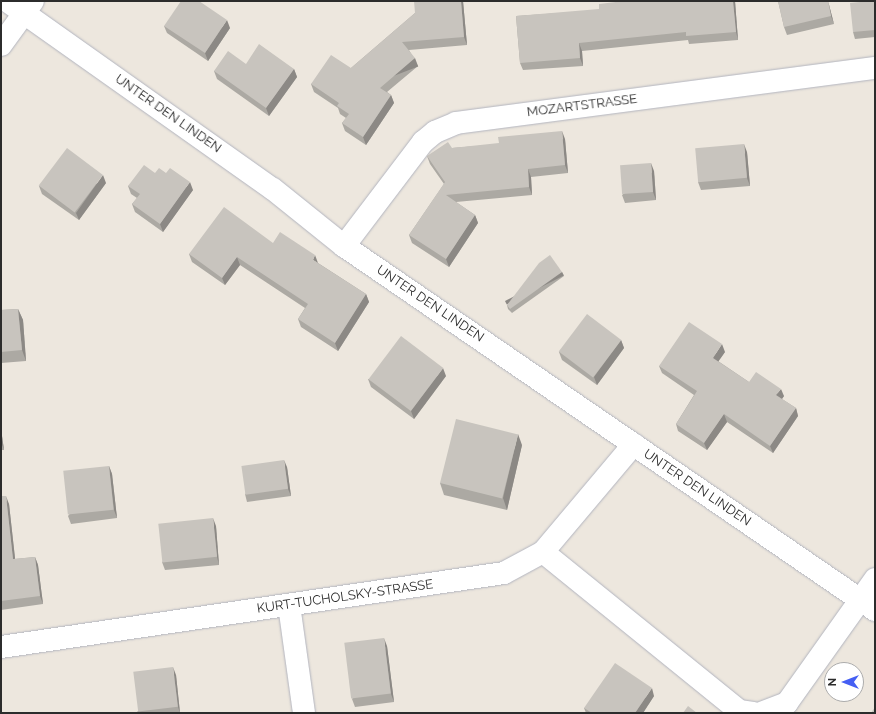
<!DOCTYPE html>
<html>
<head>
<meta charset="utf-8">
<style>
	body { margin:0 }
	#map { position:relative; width:876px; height:714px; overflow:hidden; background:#ede7de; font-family:Raleway,sans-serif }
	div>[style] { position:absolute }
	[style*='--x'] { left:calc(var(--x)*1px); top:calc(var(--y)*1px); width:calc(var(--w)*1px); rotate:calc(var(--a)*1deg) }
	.roads { filter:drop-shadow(0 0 1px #b2b4be) drop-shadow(0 0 1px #b2b4be) }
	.minor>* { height:22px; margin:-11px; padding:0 11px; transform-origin:11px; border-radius:11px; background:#fff }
	.wall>* { inset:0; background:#aca9a3 }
	.shaded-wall>* { inset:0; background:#8c8985; transform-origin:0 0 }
	.building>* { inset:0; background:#c8c4be; transform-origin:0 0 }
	span { translate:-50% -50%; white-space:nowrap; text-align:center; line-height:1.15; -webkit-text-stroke:4px #fff; paint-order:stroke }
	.street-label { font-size:13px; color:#2c2c2c }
	.frame { position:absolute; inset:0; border:2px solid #2c2c2c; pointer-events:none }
	.north { position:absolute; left:824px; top:662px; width:40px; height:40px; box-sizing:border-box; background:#fff; border:1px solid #ababab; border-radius:50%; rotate:270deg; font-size:11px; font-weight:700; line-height:16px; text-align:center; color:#2c2c2c }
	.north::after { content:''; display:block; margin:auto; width:14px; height:18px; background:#455ff3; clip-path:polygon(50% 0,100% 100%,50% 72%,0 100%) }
</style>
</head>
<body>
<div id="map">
	<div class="roads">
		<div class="minor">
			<div style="--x:7;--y:1;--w:326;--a:35.3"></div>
			<div style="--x:273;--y:189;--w:91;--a:38.8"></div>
			<div style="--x:344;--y:246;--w:644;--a:34.43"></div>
			<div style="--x:1;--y:45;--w:54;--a:-54"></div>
			<div style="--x:344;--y:246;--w:131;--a:-52.8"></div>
			<div style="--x:423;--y:142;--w:16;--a:-40"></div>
			<div style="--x:435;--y:132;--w:23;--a:-23"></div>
			<div style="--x:456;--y:123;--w:423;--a:-7.5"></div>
			<div style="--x:543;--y:552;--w:252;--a:39"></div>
			<div style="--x:739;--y:711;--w:14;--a:8"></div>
			<div style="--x:289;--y:605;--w:109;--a:82.1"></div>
			<div style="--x:1;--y:647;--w:508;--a:-8.37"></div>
			<div style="--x:504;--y:573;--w:44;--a:-28.3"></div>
			<div style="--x:543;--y:552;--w:141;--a:-49.9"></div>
			<div style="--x:761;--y:713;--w:28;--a:-21"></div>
			<div style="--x:787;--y:703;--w:152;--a:-54.6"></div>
		</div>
	</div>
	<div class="wall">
		<div style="clip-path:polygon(463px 1px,467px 45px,409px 50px,418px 66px,387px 92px,391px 95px,394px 103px,366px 145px,345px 131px,342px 123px,346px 118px,340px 114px,338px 108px,314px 92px,311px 84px,351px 68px,415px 13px)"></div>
		<div style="clip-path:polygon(735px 1px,738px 40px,689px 44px,688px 40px,582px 51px,583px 66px,523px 70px,520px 63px,516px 16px)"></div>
		<div style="clip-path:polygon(778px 1px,828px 1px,834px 24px,787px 35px,784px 27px)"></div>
		<div style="clip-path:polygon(875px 1px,875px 37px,855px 39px,853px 32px)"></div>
		<div style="clip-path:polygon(164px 26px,230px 28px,208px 61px,167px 33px)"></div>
		<div style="clip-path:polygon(246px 64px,294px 69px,297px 77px,269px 116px,217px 79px,214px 71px)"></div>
		<div style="clip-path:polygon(565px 139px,568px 173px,531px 177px,532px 195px,456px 202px,475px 215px,478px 223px,449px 267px,412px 243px,409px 235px,444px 184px,430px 164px,427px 156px,452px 148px)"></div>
		<div style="clip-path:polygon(747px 152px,750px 186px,701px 190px,698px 182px)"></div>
		<div style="clip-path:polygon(654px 171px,656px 200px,625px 203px,622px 195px)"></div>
		<div style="clip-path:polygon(155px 173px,193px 190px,163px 232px,135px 212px,132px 204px,137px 198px,131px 194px,128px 186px)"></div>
		<div style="clip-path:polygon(106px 183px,79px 220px,42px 194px,39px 186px)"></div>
		<div style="clip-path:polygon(273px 243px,318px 263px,366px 294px,369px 302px,338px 351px,301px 327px,298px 319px,305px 308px,240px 265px,225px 285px,192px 262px,189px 254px)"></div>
		<div style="clip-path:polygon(562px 272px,564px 276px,512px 313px,508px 309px,507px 305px)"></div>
		<div style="clip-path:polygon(18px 309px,23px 320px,26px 361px,1px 363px,1px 310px)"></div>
		<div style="clip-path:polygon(621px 340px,624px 348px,597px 385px,562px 360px,559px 352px)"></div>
		<div style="clip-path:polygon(725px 352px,718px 361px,749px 382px,784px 396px,782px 399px,796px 408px,798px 416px,773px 453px,727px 422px,707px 450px,678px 431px,676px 424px,694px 395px,662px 373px,659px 366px)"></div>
		<div style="clip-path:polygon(446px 376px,414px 419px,371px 387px,368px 379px)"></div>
		<div style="clip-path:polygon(1px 429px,4px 450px,1px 450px)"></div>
		<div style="clip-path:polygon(522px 445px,507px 510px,444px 495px,440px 483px)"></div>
		<div style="clip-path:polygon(109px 466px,112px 474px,117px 518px,71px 524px,68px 516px)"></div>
		<div style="clip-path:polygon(287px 467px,291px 496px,247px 502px,245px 494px)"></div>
		<div style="clip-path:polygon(1px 496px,9px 504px,15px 559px,35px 557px,38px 565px,43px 604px,1px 610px)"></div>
		<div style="clip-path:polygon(216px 526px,219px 565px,165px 570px,162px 562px)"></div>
		<div style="clip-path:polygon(387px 646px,394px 702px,355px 707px,352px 699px)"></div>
		<div style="clip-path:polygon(176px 675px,180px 713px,137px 713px,137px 712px)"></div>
		<div style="clip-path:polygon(654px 696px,643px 713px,586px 713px,584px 708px)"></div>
	</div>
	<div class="shaded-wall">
		<div style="clip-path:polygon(461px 1px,463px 1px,467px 45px,464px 37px)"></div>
		<div style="clip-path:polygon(733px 1px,735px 1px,738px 40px,736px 32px)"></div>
		<div style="clip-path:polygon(828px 1px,834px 24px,831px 16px)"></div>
		<div style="clip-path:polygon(227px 20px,230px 28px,208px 61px,205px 53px)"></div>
		<div style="clip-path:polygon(579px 43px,582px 51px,583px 66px,580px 58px)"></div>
		<div style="left:415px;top:58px;width:9px;height:46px;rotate:69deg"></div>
		<div style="clip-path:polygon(294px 69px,297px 77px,269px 116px,266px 108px)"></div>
		<div style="clip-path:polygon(391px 95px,394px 103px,366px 145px,363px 137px)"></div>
		<div style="clip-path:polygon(562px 131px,565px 139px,568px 173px,565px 165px)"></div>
		<div style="clip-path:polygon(744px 144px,747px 152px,750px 186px,747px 178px)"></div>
		<div style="clip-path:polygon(651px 163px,654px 171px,656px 200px,653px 192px)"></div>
		<div style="clip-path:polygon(528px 169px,531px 177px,532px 195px,529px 187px)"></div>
		<div style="clip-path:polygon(103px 175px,106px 183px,79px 220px,76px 213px)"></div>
		<div style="clip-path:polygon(190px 182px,193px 190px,163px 232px,160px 224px)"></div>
		<div style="clip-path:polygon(475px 215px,478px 223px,449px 267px,446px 259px)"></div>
		<div style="clip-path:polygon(315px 255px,318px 263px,313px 260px)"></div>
		<div style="clip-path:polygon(237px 257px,240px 265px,225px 285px,222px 278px)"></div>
		<div style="left:562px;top:272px;width:4px;height:64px;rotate:63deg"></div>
		<div style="clip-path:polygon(366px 294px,369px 302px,338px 351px,335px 343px)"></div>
		<div style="clip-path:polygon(18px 309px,23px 320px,26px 361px,22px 350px)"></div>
		<div style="clip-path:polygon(621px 340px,624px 348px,597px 385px,594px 377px)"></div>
		<div style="clip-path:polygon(722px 344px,725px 352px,716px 365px,713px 358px)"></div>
		<div style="clip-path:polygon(443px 368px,446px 376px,414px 419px,411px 411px)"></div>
		<div style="clip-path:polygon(781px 389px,784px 396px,779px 403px,776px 395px)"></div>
		<div style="clip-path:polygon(796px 408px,798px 416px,773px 453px,770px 446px)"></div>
		<div style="clip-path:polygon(724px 414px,727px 422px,707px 450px,704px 443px)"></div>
		<div style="clip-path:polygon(1px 429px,4px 450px,1px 442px)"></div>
		<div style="clip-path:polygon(518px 434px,522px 445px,507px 510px,503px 498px)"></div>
		<div style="clip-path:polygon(284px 460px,287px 467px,291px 496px,288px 489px)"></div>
		<div style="clip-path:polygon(109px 466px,112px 474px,117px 518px,114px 510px)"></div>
		<div style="clip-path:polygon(6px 496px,9px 504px,16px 567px,13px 559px)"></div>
		<div style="clip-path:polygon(213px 518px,216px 526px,219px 565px,217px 557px)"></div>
		<div style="clip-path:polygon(35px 557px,38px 565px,43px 604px,40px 596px)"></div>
		<div style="clip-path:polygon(384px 638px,387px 646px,394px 702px,391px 694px)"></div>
		<div style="clip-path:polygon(173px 667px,176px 675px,180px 713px,178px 707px)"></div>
		<div style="clip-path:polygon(652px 688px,654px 696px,643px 713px,635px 713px)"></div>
	</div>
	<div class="building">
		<div style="clip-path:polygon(181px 1px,199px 1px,227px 20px,205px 53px,164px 26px)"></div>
		<div style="clip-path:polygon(414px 1px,461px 1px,464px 37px,402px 42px,415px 58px,380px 88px,391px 95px,363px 137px,342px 123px,349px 114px,337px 106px,339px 103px,311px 84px,331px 55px,351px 68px,415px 13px)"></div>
		<div style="clip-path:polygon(624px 1px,733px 1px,736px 32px,686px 36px,686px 32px,579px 43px,580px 58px,520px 63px,516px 16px,599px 9px,599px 4px)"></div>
		<div style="clip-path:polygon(778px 1px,828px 1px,831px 16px,784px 27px)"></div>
		<div style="clip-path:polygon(869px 1px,875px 1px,875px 18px,874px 18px,875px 30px,853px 32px,850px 3px)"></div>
		<div style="clip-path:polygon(259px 44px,294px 69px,266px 108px,214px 71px,228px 51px,246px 64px)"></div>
		<div style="clip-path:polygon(562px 131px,565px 165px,528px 169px,529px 187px,446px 195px,475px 215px,446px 259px,409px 235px,445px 182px,427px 156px,448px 142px,452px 148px,499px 143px,498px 137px)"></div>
		<div style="left:744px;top:144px;width:34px;height:49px;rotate:85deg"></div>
		<div style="left:67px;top:148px;width:45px;height:47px;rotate:37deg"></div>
		<div style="left:651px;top:163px;width:29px;height:31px;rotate:86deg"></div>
		<div style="clip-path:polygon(144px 165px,155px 173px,159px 168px,166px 173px,170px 168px,190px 182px,160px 224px,132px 204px,140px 194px,128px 186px)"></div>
		<div style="clip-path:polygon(224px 207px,273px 243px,280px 232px,315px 255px,313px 260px,366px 294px,335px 343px,298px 319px,308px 304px,237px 257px,222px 278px,189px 254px)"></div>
		<div style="clip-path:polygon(550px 255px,562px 272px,510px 309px,507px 305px,539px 263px)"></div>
		<div style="clip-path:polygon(18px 309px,22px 350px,1px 352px,1px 310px)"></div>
		<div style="left:587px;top:314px;width:43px;height:47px;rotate:37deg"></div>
		<div style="clip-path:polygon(689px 322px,722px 344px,713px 358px,749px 382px,756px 372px,781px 389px,776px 395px,796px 408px,770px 446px,724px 414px,704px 443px,676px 424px,697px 391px,659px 366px)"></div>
		<div style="left:401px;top:336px;width:53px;height:54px;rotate:37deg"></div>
		<div style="left:456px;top:419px;width:64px;height:66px;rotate:14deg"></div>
		<div style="left:284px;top:460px;width:29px;height:43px;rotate:82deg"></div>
		<div style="left:109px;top:466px;width:44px;height:46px;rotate:84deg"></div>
		<div style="clip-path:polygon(1px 496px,6px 496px,13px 559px,35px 557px,40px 596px,1px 601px)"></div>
		<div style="left:213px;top:518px;width:39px;height:55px;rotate:84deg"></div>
		<div style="left:384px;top:638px;width:56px;height:40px;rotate:83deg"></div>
		<div style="clip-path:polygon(615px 663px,652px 688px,635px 713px,592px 713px,584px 708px)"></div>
		<div style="left:173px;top:667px;width:40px;height:40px;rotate:83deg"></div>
		<div style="clip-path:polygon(688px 706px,697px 713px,683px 713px)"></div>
		<div style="clip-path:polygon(875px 707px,875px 713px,871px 713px)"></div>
	</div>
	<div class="street-label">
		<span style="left:582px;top:106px;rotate:-7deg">MOZARTSTRASSE</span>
		<span style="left:168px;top:114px;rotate:35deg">UNTER DEN LINDEN</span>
		<span style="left:430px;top:304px;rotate:34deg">UNTER DEN LINDEN</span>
		<span style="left:697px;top:488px;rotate:34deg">UNTER DEN LINDEN</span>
		<span style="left:345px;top:597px;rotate:-8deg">KURT-TUCHOLSKY-STRASSE</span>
	</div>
	<div class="frame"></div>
	<div class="north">N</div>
</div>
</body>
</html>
